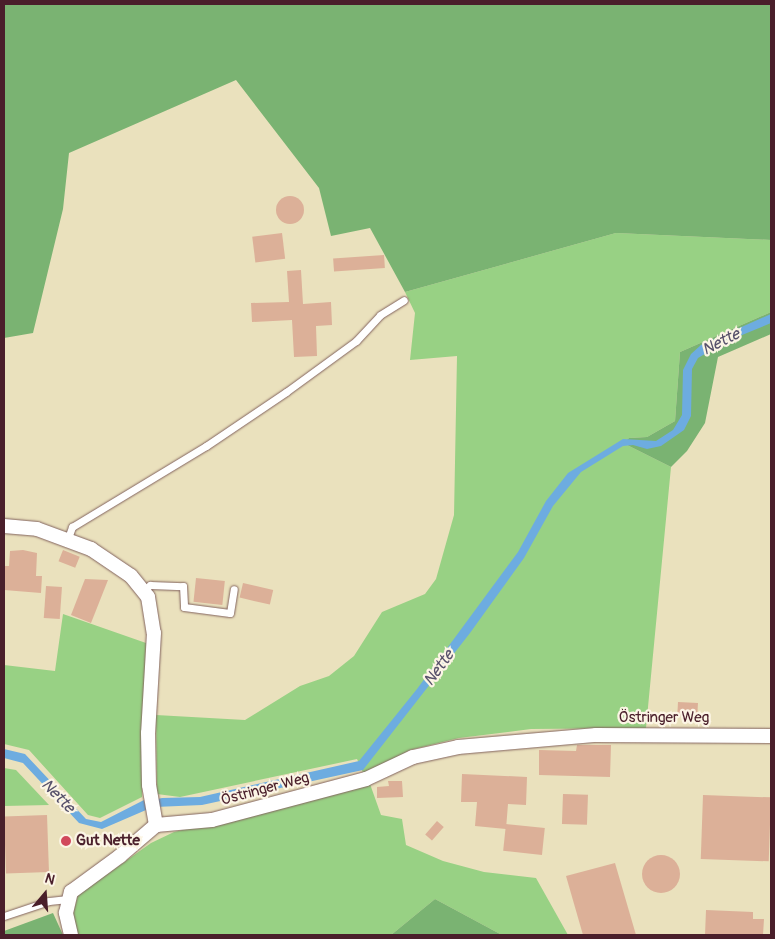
<!DOCTYPE html>
<html>
<head>
<meta charset="utf-8">
<style>
	body { margin:0 }
	#map { position:relative; width:775px; height:939px; overflow:hidden; background:#eae1bd; font-family:Pangolin,sans-serif }
	div>[style] { position:absolute }
	[style*='--x'] { left:calc(var(--x)*1px); top:calc(var(--y)*1px); width:calc(var(--w)*1px); rotate:calc(var(--a)*1deg) }
	.green>* { inset:0; background:#98d184 }
	.forest>* { inset:0; background:#7ab372 }
	.water>* { inset:0; background:#6dace0 }
	.building>* { inset:0; background:#dcb098; transform-origin:0 0 }
	.round { border-radius:50% }
	.roads { filter:drop-shadow(0 0 1px #82635e) drop-shadow(0 0 1px #82635e) }
	.lane>* { height:7px; margin:-3.5px; padding:0 3.5px; transform-origin:3.5px; border-radius:3.5px; background:#fff }
	.street>* { height:14px; margin:-7px; padding:0 7px; transform-origin:7px; border-radius:7px; background:#fff }
	.dots>* { width:14px; height:14px; translate:-50% -50%; box-sizing:border-box; border:2px solid #fcf5e5; border-radius:50% }
	span { translate:-50% -50%; white-space:nowrap; text-align:center; line-height:1.15; -webkit-text-stroke:4.5px #fcf5e5; paint-order:stroke }
	.street-label { font-size:15px; color:#4a1f2b }
	.poi-label { font-size:15px; color:#4a1f2b; font-weight:700 }
	.left { translate:0 -50%; text-align:left }
	.water-label { font-size:16px; color:#56506a; font-style:italic }
	.frame { position:absolute; inset:0; border:5px solid #4a1f2b; pointer-events:none }
	.north { position:absolute; left:20px; top:869px; width:50px; height:50px; -webkit-text-stroke:4px #fcf5e5; paint-order:stroke; rotate:18deg; font-size:14px; font-weight:700; line-height:20px; text-align:center; color:#4a1f2b }
	.north::after { content:''; display:block; margin:auto; width:18px; height:22px; background:#4a1f2b; clip-path:polygon(50% 0,100% 100%,50% 72%,0 100%) }
</style>
</head>
<body>
<div id="map">
	<div class="green">
		<div style="clip-path:polygon(616px 233px,771px 240px,771px 312px,680px 352px,675px 421px,647px 437px,629px 438px,623px 443px,671px 467px,646px 728px,531px 729px,459px 738px,410px 750px,365px 777px,357px 759px,180px 797px,157px 794px,156px 715px,245px 720px,300px 686px,329px 676px,354px 656px,382px 612px,425px 594px,436px 579px,454px 515px,457px 356px,410px 360px,415px 313px,405px 292px)"></div>
		<div style="clip-path:polygon(63px 614px,146px 643px,142px 797px,100px 818px,88px 815px,29px 750px,4px 744px,4px 665px,55px 671px)"></div>
		<div style="clip-path:polygon(4px 768px,16px 770px,49px 805px,4px 806px)"></div>
		<div style="clip-path:polygon(370px 784px,381px 815px,402px 819px,406px 845px,443px 861px,484px 872px,536px 878px,568px 935px,502px 935px,435px 899px,391px 935px,78px 935px,74px 929px,73px 914px,78px 895px,151px 843px,174px 832px)"></div>
	</div>
	<div class="forest">
		<div style="clip-path:polygon(4px 4px,771px 4px,771px 240px,616px 233px,405px 292px,370px 228px,331px 236px,319px 188px,236px 80px,69px 153px,63px 209px,33px 333px,4px 338px)"></div>
		<div style="clip-path:polygon(771px 312px,771px 334px,718px 357px,705px 423px,687px 451px,671px 467px,623px 443px,629px 438px,647px 437px,675px 421px,680px 352px)"></div>
		<div style="clip-path:polygon(435px 899px,502px 935px,391px 935px)"></div>
		<div style="clip-path:polygon(53px 913px,63px 935px,4px 935px,4px 931px)"></div>
	</div>
	<div class="water">
		<div style="clip-path:polygon(771px 314px,771px 323px,725px 342px,698px 358px,692px 369px,691px 416px,684px 430px,661px 446px,647px 449px,633px 445px,623px 446px,581px 472px,553px 506px,524px 558px,470px 633px,363px 770px,202px 805px,155px 807px,154px 800px,162px 798px,200px 797px,359px 761px,417px 689px,518px 552px,546px 501px,568px 473px,623px 439px,656px 441px,673px 430px,682px 415px,683px 370px,691px 354px,701px 345px)"></div>
		<div style="clip-path:polygon(4px 749px,25px 754px,86px 819px,101px 822px,144px 800px,146px 810px,102px 829px,79px 823px,23px 763px,4px 758px)"></div>
	</div>
	<div class="building">
		<div class="round" style="left:276px;top:196px;width:28px;height:28px"></div>
		<div style="left:282px;top:233px;width:26px;height:30px;rotate:83deg"></div>
		<div style="left:384px;top:255px;width:13px;height:51px;rotate:86deg"></div>
		<div style="clip-path:polygon(301px 270px,303px 304px,331px 302px,332px 325px,316px 326px,317px 356px,294px 357px,292px 320px,252px 322px,251px 303px,289px 302px,287px 271px)"></div>
		<div style="clip-path:polygon(23px 550px,37px 553px,36px 576px,42px 576px,41px 593px,4px 590px,5px 566px,9px 566px,10px 551px)"></div>
		<div style="left:63px;top:550px;width:18px;height:12px;rotate:22deg"></div>
		<div style="left:196px;top:578px;width:29px;height:24px;rotate:6deg"></div>
		<div style="clip-path:polygon(85px 579px,108px 580px,91px 623px,71px 615px)"></div>
		<div style="left:243px;top:583px;width:31px;height:15px;rotate:13deg"></div>
		<div style="left:46px;top:586px;width:16px;height:32px;rotate:4deg"></div>
		<div style="left:678px;top:702px;width:20px;height:14px;rotate:3deg"></div>
		<div style="clip-path:polygon(577px 745px,611px 745px,610px 777px,539px 775px,539px 750px,576px 751px)"></div>
		<div style="clip-path:polygon(462px 774px,527px 777px,526px 805px,508px 804px,506px 829px,475px 826px,477px 802px,461px 802px)"></div>
		<div style="clip-path:polygon(388px 781px,402px 781px,403px 797px,377px 798px,377px 787px,389px 786px)"></div>
		<div style="left:563px;top:794px;width:25px;height:30px;rotate:2deg"></div>
		<div style="left:703px;top:795px;width:68px;height:64px;rotate:2deg"></div>
		<div style="left:47px;top:815px;width:57px;height:43px;rotate:88deg"></div>
		<div style="left:437px;top:821px;width:9px;height:18px;rotate:41deg"></div>
		<div style="left:506px;top:824px;width:39px;height:27px;rotate:6deg"></div>
		<div class="round" style="left:642px;top:855px;width:38px;height:38px"></div>
		<div style="clip-path:polygon(615px 863px,636px 935px,583px 935px,566px 876px)"></div>
		<div style="clip-path:polygon(706px 910px,753px 912px,753px 919px,764px 919px,763px 935px,705px 935px)"></div>
	</div>
	<div class="roads">
		<div class="lane">
			<div style="--x:68;--y:538;--w:12;--a:-70"></div>
			<div style="--x:72;--y:527;--w:157;--a:-31.2"></div>
			<div style="--x:206;--y:446;--w:97;--a:-34"></div>
			<div style="--x:286;--y:392;--w:87;--a:-36.1"></div>
			<div style="--x:356;--y:341;--w:35;--a:-47"></div>
			<div style="--x:380;--y:315;--w:28;--a:-32"></div>
			<div style="--x:144;--y:590;--w:8;--a:-40"></div>
			<div style="--x:150;--y:585;--w:33;--a:2"></div>
			<div style="--x:183;--y:586;--w:21;--a:87"></div>
			<div style="--x:184;--y:607;--w:46;--a:7.4"></div>
			<div style="--x:230;--y:613;--w:24;--a:-81"></div>
			<div style="--x:4;--y:916;--w:47;--a:-18.4"></div>
			<div style="--x:49;--y:901;--w:19;--a:-6"></div>
		</div>
		<div class="street">
			<div style="--x:4;--y:526;--w:33;--a:5"></div>
			<div style="--x:37;--y:529;--w:58;--a:20.3"></div>
			<div style="--x:91;--y:549;--w:48;--a:34"></div>
			<div style="--x:131;--y:576;--w:27;--a:51"></div>
			<div style="--x:148;--y:597;--w:36;--a:81"></div>
			<div style="--x:154;--y:633;--w:100;--a:93.4"></div>
			<div style="--x:148;--y:733;--w:52;--a:88.9"></div>
			<div style="--x:149;--y:785;--w:41;--a:80.1"></div>
			<div style="--x:156;--y:825;--w:56;--a:-5.1"></div>
			<div style="--x:212;--y:820;--w:159;--a:-14.9"></div>
			<div style="--x:366;--y:779;--w:52;--a:-25.1"></div>
			<div style="--x:413;--y:757;--w:46;--a:-12.5"></div>
			<div style="--x:458;--y:747;--w:139;--a:-5"></div>
			<div style="--x:596;--y:735;--w:175;--a:0.3"></div>
			<div style="--x:71;--y:935;--w:23;--a:-103"></div>
			<div style="--x:66;--y:913;--w:22;--a:-77"></div>
			<div style="--x:71;--y:892;--w:61;--a:-36.3"></div>
			<div style="--x:120;--y:856;--w:48;--a:-40.7"></div>
		</div>
	</div>
	<div class="dots">
		<div style="left:66px;top:841px;background:#d1495b"></div>
	</div>
	<div class="street-label">
		<span style="left:664px;top:718px">Östringer Weg</span>
		<span style="left:265px;top:789px;rotate:-15deg">Östringer Weg</span>
	</div>
	<div class="poi-label">
		<span class="left" style="left:76px;top:841px">Gut Nette</span>
	</div>
	<div class="water-label">
		<span style="left:721px;top:342px;rotate:-27deg">Nette</span>
		<span style="left:439px;top:668px;rotate:-54deg">Nette</span>
		<span style="left:58px;top:796px;rotate:46deg">Nette</span>
	</div>
	<div class="frame"></div>
	<div class="north">N</div>
</div>
</body>
</html>
